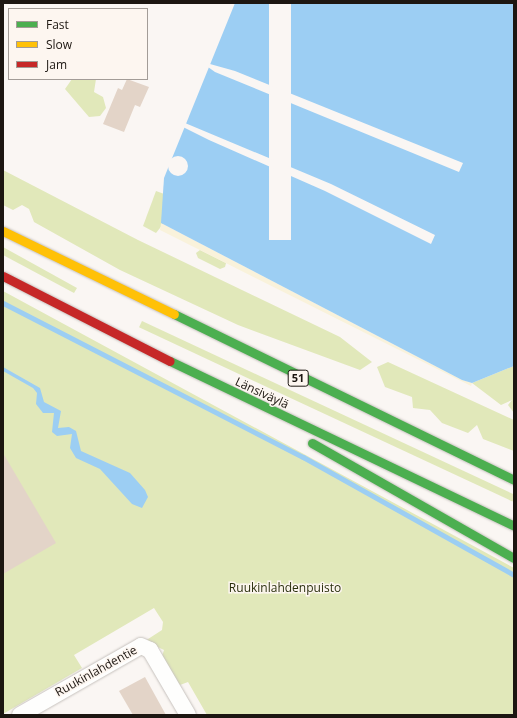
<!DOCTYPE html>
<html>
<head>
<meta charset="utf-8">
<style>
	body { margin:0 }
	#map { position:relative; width:517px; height:718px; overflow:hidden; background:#faf6f3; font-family:"Open Sans",sans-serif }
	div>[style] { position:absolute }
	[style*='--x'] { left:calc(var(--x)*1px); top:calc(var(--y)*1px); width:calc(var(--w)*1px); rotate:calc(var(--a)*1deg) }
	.green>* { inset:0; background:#e1e8ba; transform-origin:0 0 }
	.sand>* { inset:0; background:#f9f2db }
	.water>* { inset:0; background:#9ccef3 }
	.pier>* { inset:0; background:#faf6f3; transform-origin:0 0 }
	.round { border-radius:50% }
	.stream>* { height:5px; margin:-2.5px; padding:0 2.5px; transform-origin:2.5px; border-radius:2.5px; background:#9ccef3 }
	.building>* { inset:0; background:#e3d4c8 }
	.roads { filter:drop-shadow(0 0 1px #c7c2be) drop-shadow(0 0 1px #c7c2be) }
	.street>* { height:16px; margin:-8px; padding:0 8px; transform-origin:8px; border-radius:8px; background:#fefefd }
	.fast>* { height:9px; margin:-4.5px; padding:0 4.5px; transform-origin:4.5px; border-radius:4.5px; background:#4caf50 }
	.slow>* { height:9px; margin:-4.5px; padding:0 4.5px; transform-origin:4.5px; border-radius:4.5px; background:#ffc107 }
	.jam>* { height:9px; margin:-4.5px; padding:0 4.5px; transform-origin:4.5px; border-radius:4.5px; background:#c62828 }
	span { translate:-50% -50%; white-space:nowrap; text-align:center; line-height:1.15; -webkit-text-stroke:3px #fdf6f0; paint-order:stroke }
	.shield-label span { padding:1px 3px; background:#fdf6f0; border:1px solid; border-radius:3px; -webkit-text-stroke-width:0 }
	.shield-label { font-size:11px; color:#1c1611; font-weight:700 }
	.street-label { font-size:12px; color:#1c1611 }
	.park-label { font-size:12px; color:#2a300d }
	.frame { position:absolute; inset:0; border:4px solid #1c1611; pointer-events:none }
	.legend { position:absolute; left:8px; top:8px; width:140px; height:72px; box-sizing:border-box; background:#fdf6f0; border:1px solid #a39c97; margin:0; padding:5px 7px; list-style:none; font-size:12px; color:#1c1611 }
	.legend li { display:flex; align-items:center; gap:8px; height:20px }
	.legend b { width:20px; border:1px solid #a39c97 }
</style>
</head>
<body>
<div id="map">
	<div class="green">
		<div style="clip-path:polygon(72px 79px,96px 79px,94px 92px,103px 97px,106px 108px,100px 116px,89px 117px,65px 89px)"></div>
		<div style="clip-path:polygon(3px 170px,138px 240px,340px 337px,372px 362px,360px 370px,238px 325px,120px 270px,34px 222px,29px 209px,22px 205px,13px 210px,3px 205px)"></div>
		<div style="clip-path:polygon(156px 191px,167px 195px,164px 223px,156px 233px,143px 226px)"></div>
		<div style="clip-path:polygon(3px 247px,77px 288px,74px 293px,3px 255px)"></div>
		<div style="clip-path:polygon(200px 250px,226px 263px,225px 267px,220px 269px,198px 258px,196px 253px)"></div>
		<div style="clip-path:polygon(3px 291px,514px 568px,514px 715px,207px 715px,188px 682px,180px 685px,160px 662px,164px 650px,145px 641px,162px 630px,163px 622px,154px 608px,74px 655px,82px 668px,3px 714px)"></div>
		<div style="left:142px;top:321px;width:412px;height:7px;rotate:25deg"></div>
		<div style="clip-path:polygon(388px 362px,514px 420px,514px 451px,483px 439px,477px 425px,468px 433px,442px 423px,430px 410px,413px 408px,412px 397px,385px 387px,377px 367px)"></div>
		<div style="clip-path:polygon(514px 366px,514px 413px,508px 405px,512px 400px,501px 405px,472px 383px)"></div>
	</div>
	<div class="sand">
		<div style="clip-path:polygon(161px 223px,462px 380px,472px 383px,471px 386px,160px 230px)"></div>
	</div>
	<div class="water">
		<div style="clip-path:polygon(235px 3px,514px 3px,514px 366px,472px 383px,462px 380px,161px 223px,164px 178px)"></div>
		<div style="clip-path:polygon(3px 367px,40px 388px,44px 402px,61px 411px,58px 428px,69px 427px,76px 431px,81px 451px,130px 473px,145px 490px,148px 497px,142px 508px,132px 504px,100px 469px,76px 458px,70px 448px,72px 434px,57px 436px,52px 432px,54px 413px,43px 413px,36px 404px,37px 393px,33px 388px,3px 371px)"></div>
	</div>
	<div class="pier">
		<div style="left:269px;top:3px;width:22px;height:237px"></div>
		<div style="clip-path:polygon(210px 64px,235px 71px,463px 163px,459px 172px,215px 72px,208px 67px)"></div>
		<div style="clip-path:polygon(185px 123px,331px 184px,435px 235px,431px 244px,325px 191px,209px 140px,183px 127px)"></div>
		<div class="round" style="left:168px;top:156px;width:20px;height:20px"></div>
	</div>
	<div class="stream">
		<div style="--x:3;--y:303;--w:337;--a:27.2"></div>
		<div style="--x:303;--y:457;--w:242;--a:29.2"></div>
	</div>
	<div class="building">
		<div style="clip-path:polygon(127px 79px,149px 87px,140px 107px,135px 105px,124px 132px,103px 124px,118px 88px,122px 90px)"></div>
		<div style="clip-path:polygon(3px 453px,56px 543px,3px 574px)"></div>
		<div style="clip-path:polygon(145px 677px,166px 715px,133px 715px,119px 691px)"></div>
	</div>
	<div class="roads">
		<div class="street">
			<div style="--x:20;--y:715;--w:139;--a:-29.7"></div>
			<div style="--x:141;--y:646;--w:10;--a:24"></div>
			<div style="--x:150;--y:650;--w:75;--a:59.7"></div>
		</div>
		<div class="fast">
			<div style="--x:174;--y:314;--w:378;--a:26"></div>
			<div style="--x:170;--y:361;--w:382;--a:25.6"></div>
			<div style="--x:312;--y:443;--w:232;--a:29.7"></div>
		</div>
		<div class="slow">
			<div style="--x:3;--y:231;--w:190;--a:25.9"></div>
		</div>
		<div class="jam">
			<div style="--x:3;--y:276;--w:187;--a:27"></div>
		</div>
	</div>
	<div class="shield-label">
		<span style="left:298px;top:378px">51</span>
	</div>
	<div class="street-label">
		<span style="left:262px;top:393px;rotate:25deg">Länsiväylä</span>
		<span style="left:96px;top:671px;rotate:-29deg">Ruukinlahdentie</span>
	</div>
	<div class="park-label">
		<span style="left:285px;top:588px">Ruukinlahdenpuisto</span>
	</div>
	<div class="frame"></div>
	<ul class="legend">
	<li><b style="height:5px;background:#4caf50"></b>Fast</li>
	<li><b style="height:5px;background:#ffc107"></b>Slow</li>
	<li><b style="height:5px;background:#c62828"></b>Jam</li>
	</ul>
</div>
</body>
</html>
